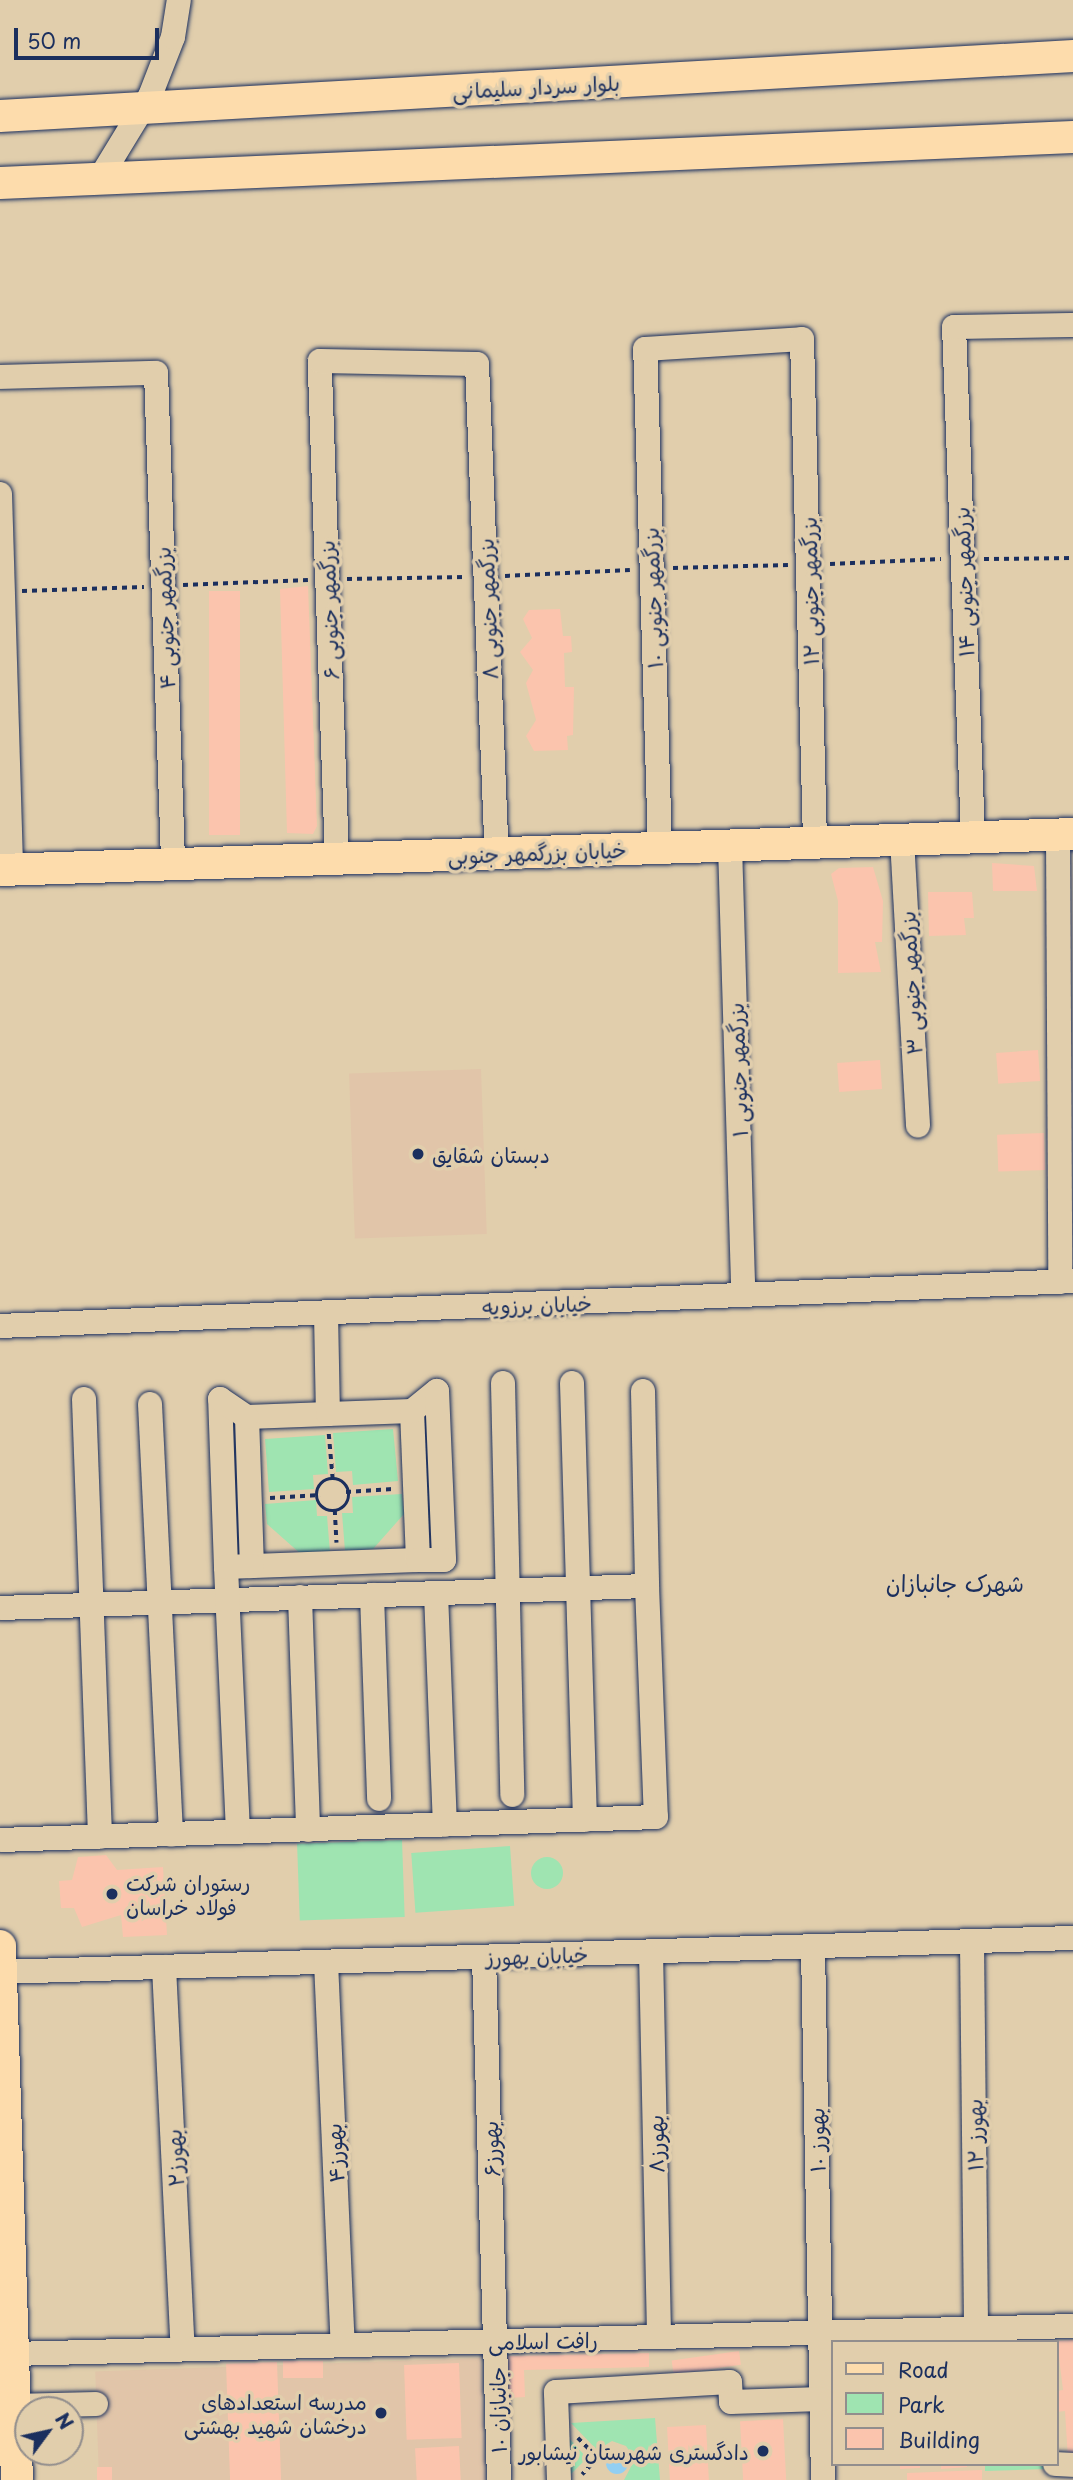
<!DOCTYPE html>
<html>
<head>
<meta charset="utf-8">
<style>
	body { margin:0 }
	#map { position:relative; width:1073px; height:2480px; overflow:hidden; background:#e1ceac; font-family:"Playpen Sans","Playpen Sans Arabic",sans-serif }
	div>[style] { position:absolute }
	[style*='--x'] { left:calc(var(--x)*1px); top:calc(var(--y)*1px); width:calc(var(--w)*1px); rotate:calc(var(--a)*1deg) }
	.built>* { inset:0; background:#e1c5a9; transform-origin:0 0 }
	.green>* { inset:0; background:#9fe4b1; transform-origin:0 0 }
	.round { border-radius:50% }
	.water>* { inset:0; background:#92cff2 }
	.building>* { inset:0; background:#fbc4ad; transform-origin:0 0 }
	.path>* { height:3.5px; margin-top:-1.75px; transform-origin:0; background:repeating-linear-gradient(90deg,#1b2f5e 0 5px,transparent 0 10px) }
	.path>.ring { margin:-1.75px; padding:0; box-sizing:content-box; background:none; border:3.5px solid #1b2f5e; border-radius:50% }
	.roads { filter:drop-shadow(0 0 2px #1b2f5e) drop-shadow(0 0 2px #1b2f5e) }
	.minor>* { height:24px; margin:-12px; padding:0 12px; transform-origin:12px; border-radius:12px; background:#e1ceac }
	.major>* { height:32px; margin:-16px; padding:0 16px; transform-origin:16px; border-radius:16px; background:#fddcac }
	.dots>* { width:19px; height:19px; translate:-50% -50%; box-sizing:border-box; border:4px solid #e1ceac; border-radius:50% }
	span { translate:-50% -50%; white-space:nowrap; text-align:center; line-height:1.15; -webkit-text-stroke:7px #e1ceac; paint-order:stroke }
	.street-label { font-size:21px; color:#1b2f5e }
	.poi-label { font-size:21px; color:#1b2f5e }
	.left { translate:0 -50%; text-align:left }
	.right { translate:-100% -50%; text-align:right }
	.neighbourhood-label { font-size:23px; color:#1b2f5e }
	.legend { position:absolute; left:831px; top:2340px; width:228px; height:126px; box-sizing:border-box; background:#e1ceac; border:2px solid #928e8d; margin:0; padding:9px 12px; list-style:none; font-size:21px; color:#1b2f5e }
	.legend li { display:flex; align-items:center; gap:14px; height:35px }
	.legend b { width:35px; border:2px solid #928e8d }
	.north { position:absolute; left:14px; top:2396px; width:70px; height:70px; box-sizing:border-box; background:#e1ceac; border:2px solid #928e8d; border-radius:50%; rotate:57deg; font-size:19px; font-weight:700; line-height:28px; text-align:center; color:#1b2f5e }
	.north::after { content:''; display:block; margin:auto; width:24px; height:32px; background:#1b2f5e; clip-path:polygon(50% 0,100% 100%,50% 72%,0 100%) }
	.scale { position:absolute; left:14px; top:28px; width:145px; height:32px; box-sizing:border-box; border:4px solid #1b2f5e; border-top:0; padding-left:9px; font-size:21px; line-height:24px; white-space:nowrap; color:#1b2f5e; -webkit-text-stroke:5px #e1ceac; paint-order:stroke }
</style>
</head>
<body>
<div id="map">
	<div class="built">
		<div style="left:481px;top:1069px;width:165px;height:132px;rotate:88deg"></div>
		<div style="left:481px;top:2358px;width:122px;height:386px;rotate:88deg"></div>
	</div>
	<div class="green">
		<div style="clip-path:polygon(393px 1429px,398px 1481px,353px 1485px,352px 1471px,336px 1472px,333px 1433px)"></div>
		<div style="clip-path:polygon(325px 1435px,328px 1474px,313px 1475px,314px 1489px,269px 1492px,265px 1439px)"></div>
		<div style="clip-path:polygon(402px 1494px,404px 1514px,373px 1549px,345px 1551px,342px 1513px,353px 1513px,352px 1497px)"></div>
		<div style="clip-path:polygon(316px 1500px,317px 1516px,327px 1516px,330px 1553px,302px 1555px,267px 1524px,265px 1504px)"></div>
		<div style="left:402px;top:1840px;width:77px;height:105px;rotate:88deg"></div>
		<div style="left:510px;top:1846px;width:60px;height:99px;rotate:86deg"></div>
		<div class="round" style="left:531px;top:1857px;width:32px;height:32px"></div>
		<div style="clip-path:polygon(655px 2418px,660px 2480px,624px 2480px,635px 2459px,626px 2446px,612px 2441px,597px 2450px,571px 2423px)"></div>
		<div style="clip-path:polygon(567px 2436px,587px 2458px,568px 2477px)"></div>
		<div style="clip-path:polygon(985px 2464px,1047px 2464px,1047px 2469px,985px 2471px)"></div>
	</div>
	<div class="water">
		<div class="round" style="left:606px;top:2452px;width:22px;height:22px"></div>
	</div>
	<div class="building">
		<div style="clip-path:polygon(308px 586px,317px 826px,313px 834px,287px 833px,280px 589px)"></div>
		<div style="left:209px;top:591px;width:31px;height:244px"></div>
		<div style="clip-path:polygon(560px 609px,563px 636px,571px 636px,572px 652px,564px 653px,565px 687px,574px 687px,573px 735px,567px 736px,568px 750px,534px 751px,526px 736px,536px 720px,526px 683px,533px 670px,520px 652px,532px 638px,523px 619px,529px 610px)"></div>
		<div style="clip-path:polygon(992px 863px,1034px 866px,1037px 891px,993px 891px)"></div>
		<div style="clip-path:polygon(873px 867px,883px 901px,882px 942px,875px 942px,881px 972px,838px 973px,838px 901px,831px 874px,839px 868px)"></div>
		<div style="clip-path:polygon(928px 892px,972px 892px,974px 918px,964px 918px,966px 935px,929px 936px)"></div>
		<div style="left:1038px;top:1050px;width:31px;height:42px;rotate:86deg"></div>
		<div style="left:880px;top:1060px;width:29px;height:43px;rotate:86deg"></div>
		<div style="left:1044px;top:1133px;width:37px;height:47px;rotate:88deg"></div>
		<div style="clip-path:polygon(106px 1855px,117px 1870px,163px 1867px,167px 1935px,123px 1937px,121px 1915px,82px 1927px,74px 1908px,61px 1908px,59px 1881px,72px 1880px,78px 1857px)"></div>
		<div style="clip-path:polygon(1073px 2340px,1073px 2459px,1068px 2459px,1065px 2411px,1057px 2412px,1057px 2391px,1063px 2390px,1057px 2341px)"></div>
		<div style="left:739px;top:2351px;width:14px;height:68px;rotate:82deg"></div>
		<div style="clip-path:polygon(649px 2353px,649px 2367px,524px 2370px,525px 2397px,508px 2398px,507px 2356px)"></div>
		<div style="left:323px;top:2361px;width:17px;height:40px;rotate:90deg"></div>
		<div style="left:277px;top:2362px;width:118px;height:51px;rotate:88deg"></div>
		<div style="left:459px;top:2363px;width:75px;height:55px;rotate:88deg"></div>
		<div style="left:783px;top:2419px;width:61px;height:43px;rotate:87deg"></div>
		<div style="left:706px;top:2425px;width:55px;height:39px;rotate:87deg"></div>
		<div style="left:459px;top:2446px;width:34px;height:44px;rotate:87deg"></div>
		<div style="clip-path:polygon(900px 2464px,920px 2464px,920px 2468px,900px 2469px)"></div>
		<div style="clip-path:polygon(941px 2464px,967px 2464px,967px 2467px,941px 2469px)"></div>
		<div style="left:112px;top:2467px;width:13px;height:15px;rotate:90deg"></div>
		<div style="clip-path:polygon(982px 2470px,982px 2480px,907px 2480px,907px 2473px)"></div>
	</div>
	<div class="path">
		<div style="--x:984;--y:559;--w:89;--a:-0.6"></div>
		<div style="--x:830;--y:564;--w:111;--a:-2.6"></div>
		<div style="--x:673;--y:568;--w:115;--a:-1.5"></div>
		<div style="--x:505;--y:576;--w:125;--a:-2.7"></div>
		<div style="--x:347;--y:579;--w:119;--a:-1"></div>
		<div style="--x:183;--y:585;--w:125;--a:-2.3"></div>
		<div style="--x:22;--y:591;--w:122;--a:-1.9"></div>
		<div style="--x:329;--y:1434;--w:46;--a:85"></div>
		<div class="ring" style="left:317px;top:1479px;width:28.5px;height:28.5px"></div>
		<div style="--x:346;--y:1492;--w:47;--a:-3.7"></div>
		<div style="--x:270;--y:1498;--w:50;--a:-3.4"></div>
		<div style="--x:335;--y:1510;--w:33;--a:87"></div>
		<div style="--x:578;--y:2438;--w:28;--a:45"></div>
		<div style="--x:598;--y:2458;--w:23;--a:133"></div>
	</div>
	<div class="roads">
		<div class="minor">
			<div style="--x:100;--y:178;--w:96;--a:-58.6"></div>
			<div style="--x:150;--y:96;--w:63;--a:-68.7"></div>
			<div style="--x:173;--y:37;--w:37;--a:-81"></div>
			<div style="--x:0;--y:377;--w:156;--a:-1.5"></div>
			<div style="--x:156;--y:373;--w:491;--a:88"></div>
			<div style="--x:0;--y:494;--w:376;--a:88.3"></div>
			<div style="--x:1058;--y:834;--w:448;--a:89.7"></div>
			<div style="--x:973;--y:837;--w:510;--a:-92.13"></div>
			<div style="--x:954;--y:327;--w:119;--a:-1"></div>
			<div style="--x:902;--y:839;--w:287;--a:86.8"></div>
			<div style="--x:730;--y:845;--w:450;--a:88.3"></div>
			<div style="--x:660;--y:848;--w:499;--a:-91.7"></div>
			<div style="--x:645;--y:349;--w:157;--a:-3.6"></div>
			<div style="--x:802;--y:339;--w:503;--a:88.52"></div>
			<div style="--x:337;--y:859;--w:498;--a:-92"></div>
			<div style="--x:320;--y:361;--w:157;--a:1.1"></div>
			<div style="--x:477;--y:364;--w:489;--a:87.7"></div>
			<div style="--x:326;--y:1313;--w:101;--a:88.9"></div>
			<div style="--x:328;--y:1414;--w:81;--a:177.9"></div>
			<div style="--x:247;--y:1417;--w:149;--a:88.1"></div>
			<div style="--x:252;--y:1566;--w:166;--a:-2.1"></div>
			<div style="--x:418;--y:1560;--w:149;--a:-92.3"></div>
			<div style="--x:412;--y:1411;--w:84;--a:178"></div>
			<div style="--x:0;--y:1326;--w:1074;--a:-2.4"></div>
			<div style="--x:503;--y:1383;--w:412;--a:88.7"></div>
			<div style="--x:572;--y:1383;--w:437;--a:88.3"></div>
			<div style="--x:643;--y:1391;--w:195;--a:88.8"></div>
			<div style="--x:84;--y:1399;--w:438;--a:87.9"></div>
			<div style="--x:150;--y:1404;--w:431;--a:87.2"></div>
			<div style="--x:412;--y:1411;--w:32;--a:-39"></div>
			<div style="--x:437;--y:1391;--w:169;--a:87.6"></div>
			<div style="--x:444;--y:1560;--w:26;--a:180"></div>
			<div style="--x:226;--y:1567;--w:168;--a:-92"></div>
			<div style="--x:220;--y:1399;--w:32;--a:34"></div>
			<div style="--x:436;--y:1593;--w:232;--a:87.8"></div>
			<div style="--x:372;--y:1595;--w:204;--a:88"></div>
			<div style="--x:300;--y:1597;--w:233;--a:88"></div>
			<div style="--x:0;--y:1608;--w:647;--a:-1.95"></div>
			<div style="--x:647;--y:1586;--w:231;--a:87.8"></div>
			<div style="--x:656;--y:1817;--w:656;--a:177.99"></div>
			<div style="--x:238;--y:1832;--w:265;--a:-92.6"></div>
			<div style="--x:226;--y:1567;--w:26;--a:-2"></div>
			<div style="--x:972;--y:1942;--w:386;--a:89.4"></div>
			<div style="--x:813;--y:1947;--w:533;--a:88.93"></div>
			<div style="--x:651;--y:1952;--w:385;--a:88.8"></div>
			<div style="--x:484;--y:1957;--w:523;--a:88.36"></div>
			<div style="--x:326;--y:1962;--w:383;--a:87.5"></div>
			<div style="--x:164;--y:1967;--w:382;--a:87.2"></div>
			<div style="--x:1;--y:1972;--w:1073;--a:-1.82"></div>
			<div style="--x:12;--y:2354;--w:1061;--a:-1.51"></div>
			<div style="--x:14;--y:2406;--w:82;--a:-1.4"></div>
			<div style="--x:1055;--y:2464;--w:18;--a:3"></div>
			<div style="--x:559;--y:2480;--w:88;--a:-92"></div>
			<div style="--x:556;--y:2392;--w:174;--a:-3.3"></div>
			<div style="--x:730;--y:2382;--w:20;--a:87"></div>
			<div style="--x:731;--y:2402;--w:90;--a:-1.9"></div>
		</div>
		<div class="major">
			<div style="--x:0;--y:116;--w:1075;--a:-3.2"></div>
			<div style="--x:0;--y:183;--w:1074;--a:-2.45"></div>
			<div style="--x:0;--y:870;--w:1074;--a:-1.92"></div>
			<div style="--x:0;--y:1946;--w:534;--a:88.18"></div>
		</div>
	</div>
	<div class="dots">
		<div style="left:418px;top:1154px;background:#1b2f5e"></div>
		<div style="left:112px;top:1894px;background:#1b2f5e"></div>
		<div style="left:381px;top:2413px;background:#1b2f5e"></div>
		<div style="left:763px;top:2451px;background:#1b2f5e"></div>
	</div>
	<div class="street-label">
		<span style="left:536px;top:86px;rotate:-3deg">بلوار سردار سلیمانی</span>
		<span style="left:963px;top:582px;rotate:-92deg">بزرگمهر جنوبی ۱۴</span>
		<span style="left:809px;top:591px;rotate:-91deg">بزرگمهر جنوبی ۱۲</span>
		<span style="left:652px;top:598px;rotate:-92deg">بزرگمهر جنوبی ۱۰</span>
		<span style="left:487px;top:609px;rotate:-92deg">بزرگمهر جنوبی ۸</span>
		<span style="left:328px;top:610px;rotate:-92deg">بزرگمهر جنوبی ۶</span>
		<span style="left:164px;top:618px;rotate:-92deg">بزرگمهر جنوبی ۴</span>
		<span style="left:537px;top:852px;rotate:-2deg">خیابان بزرگمهر جنوبی</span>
		<span style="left:910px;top:983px;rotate:-93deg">بزرگمهر جنوبی ۳</span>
		<span style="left:737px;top:1070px;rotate:-92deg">بزرگمهر جنوبی ۱</span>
		<span style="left:537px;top:1304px;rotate:-2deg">خیابان برزویه</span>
		<span style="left:537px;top:1955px;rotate:-2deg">خیابان بهورز</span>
		<span style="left:974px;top:2135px;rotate:-91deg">بهورز ۱۲</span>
		<span style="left:816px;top:2140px;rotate:-91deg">بهورز ۱۰</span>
		<span style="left:655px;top:2144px;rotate:-91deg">بهورز۸</span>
		<span style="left:490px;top:2149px;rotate:-92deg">بهورز۶</span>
		<span style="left:334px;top:2153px;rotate:-93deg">بهورز۴</span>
		<span style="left:174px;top:2158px;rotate:-93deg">بهورز۲</span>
		<span style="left:543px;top:2340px;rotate:-1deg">رافت اسلامی</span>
		<span style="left:497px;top:2410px;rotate:-91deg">جانبازان ۱۰</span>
	</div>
	<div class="poi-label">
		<span class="left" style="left:432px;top:1154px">دبستان شقایق</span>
		<span class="left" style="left:126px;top:1894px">رستوران شرکت<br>فولاد خراسان</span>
		<span class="right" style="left:367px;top:2413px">مدرسه استعدادهای<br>درخشان شهید بهشتی</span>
		<span class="right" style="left:749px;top:2451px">دادگستری شهرستان نیشابور</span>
	</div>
	<div class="neighbourhood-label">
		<span style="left:955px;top:1583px">شهرک جانبازان</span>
	</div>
	<ul class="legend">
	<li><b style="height:9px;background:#fddcac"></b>Road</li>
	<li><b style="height:19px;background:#9fe4b1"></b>Park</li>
	<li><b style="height:19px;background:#fbc4ad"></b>Building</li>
	</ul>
	<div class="north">N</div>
	<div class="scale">50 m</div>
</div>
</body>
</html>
